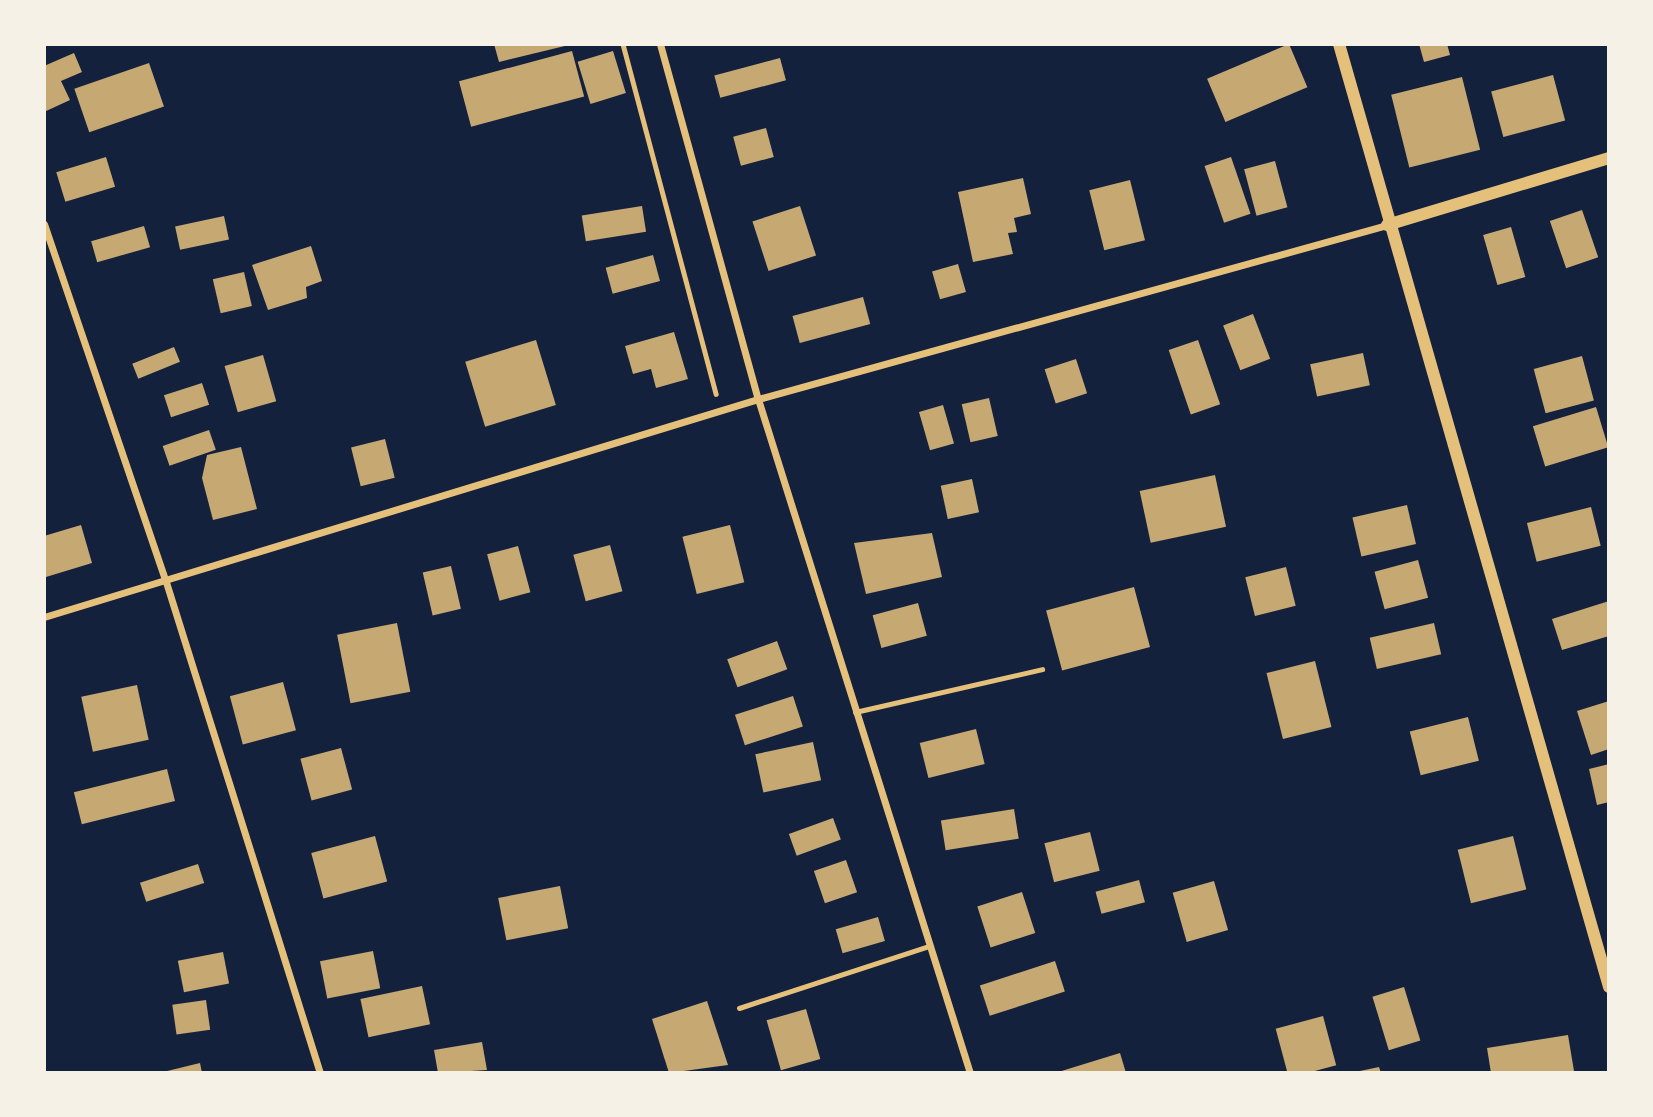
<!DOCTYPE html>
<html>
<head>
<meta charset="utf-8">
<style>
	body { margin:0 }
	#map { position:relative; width:1653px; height:1117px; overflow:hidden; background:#14213d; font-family:Overpass,sans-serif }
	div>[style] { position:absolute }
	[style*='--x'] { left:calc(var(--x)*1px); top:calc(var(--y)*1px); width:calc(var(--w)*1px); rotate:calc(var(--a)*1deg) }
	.building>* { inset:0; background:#c6a872; transform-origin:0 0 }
	.path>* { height:4.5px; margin:-2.25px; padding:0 2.25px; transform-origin:2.25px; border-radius:2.25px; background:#e5c07b }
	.service>* { height:5px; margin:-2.5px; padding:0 2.5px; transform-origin:2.5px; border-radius:2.5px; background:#e5c07b }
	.minor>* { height:7px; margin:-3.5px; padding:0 3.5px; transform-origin:3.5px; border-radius:3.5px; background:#e5c07b }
	.tertiary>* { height:12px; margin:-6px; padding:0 6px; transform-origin:6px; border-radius:6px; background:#e5c07b }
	span { translate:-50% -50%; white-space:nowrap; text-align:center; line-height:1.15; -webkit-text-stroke:7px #f6f1e7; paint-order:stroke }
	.frame { position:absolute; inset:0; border:46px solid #f6f1e7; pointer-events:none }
</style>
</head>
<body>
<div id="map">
	<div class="building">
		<div style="clip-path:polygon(494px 44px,569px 44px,569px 45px,499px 62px)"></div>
		<div style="left:1289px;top:44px;width:47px;height:89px;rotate:67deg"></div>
		<div style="clip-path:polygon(1419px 44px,1447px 44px,1450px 55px,1424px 62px)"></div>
		<div style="left:572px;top:51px;width:47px;height:117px;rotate:75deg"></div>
		<div style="left:613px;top:51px;width:44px;height:37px;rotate:73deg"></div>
		<div style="clip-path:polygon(74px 53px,82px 72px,61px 81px,70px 100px,44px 112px,44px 66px)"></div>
		<div style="left:780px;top:58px;width:23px;height:68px;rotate:75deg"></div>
		<div style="left:149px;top:63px;width:46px;height:79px;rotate:71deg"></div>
		<div style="left:1553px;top:75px;width:47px;height:64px;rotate:75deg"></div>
		<div style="left:1462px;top:77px;width:75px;height:73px;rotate:76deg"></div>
		<div style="left:766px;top:128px;width:30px;height:34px;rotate:75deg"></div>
		<div style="left:106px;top:157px;width:31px;height:52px;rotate:73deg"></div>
		<div style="left:1231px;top:157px;width:60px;height:28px;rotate:71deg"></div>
		<div style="left:1275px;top:161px;width:48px;height:32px;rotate:75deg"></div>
		<div style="clip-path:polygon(1023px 178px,1031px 214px,1014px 218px,1017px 232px,1008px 233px,1013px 254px,973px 262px,958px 192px)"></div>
		<div style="left:1130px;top:180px;width:62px;height:42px;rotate:76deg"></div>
		<div style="left:642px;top:206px;width:26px;height:61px;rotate:81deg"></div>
		<div style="left:800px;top:206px;width:52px;height:50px;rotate:72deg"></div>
		<div style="left:1582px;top:210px;width:50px;height:34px;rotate:71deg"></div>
		<div style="left:224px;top:216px;width:24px;height:50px;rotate:78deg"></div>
		<div style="left:144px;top:226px;width:22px;height:55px;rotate:74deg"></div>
		<div style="left:1511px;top:227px;width:52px;height:29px;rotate:74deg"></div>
		<div style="clip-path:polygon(311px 246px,322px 281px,306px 287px,307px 298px,268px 310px,252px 265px)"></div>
		<div style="left:653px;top:255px;width:27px;height:49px;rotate:75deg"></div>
		<div style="left:958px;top:264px;width:29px;height:27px;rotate:74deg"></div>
		<div style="left:244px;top:272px;width:35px;height:32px;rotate:77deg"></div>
		<div style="left:863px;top:297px;width:28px;height:73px;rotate:75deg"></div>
		<div style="left:1253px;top:314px;width:48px;height:32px;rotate:69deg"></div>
		<div style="clip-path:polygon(674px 332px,688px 379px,656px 388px,651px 369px,633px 374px,625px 346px)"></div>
		<div style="left:536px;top:340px;width:68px;height:74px;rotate:73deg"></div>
		<div style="left:1198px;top:340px;width:68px;height:31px;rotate:71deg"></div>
		<div style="left:174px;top:347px;width:16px;height:45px;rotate:68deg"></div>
		<div style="left:1363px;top:353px;width:33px;height:54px;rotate:78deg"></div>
		<div style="left:263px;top:355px;width:48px;height:40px;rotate:74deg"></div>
		<div style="left:1582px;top:356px;width:46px;height:50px;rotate:75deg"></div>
		<div style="left:1076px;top:359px;width:36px;height:33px;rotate:72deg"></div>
		<div style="left:202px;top:383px;width:23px;height:40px;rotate:72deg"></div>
		<div style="left:989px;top:398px;width:39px;height:28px;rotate:77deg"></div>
		<div style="left:943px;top:405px;width:40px;height:25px;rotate:74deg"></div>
		<div style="left:1596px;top:407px;width:42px;height:66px;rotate:73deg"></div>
		<div style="left:209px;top:430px;width:21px;height:49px;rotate:71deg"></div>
		<div style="left:385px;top:439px;width:40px;height:35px;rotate:76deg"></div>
		<div style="clip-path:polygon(241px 447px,257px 509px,213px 520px,202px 478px,207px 455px)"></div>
		<div style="left:1215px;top:475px;width:53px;height:77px;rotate:78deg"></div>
		<div style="left:972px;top:479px;width:34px;height:32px;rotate:78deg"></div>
		<div style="left:1407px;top:505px;width:40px;height:56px;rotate:77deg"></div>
		<div style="left:1591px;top:507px;width:40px;height:66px;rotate:76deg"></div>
		<div style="clip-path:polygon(81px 525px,92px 563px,46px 577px,44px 536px)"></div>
		<div style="left:730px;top:525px;width:59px;height:49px;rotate:76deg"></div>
		<div style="clip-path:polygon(932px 533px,942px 577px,866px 594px,854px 543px)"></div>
		<div style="left:610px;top:545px;width:48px;height:38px;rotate:75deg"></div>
		<div style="left:518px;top:546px;width:48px;height:32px;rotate:75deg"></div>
		<div style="left:1418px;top:560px;width:39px;height:45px;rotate:75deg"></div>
		<div style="left:451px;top:566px;width:44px;height:29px;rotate:77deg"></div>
		<div style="left:1286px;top:567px;width:40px;height:42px;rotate:76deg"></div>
		<div style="left:1134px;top:587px;width:62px;height:91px;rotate:75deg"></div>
		<div style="clip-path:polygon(1609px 601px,1609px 636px,1562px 650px,1552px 619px)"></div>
		<div style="left:918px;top:603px;width:34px;height:47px;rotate:75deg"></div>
		<div style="left:397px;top:623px;width:70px;height:61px;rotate:79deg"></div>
		<div style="left:1434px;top:623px;width:32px;height:66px;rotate:77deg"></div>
		<div style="left:777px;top:641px;width:30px;height:53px;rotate:70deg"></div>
		<div style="left:1315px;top:661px;width:68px;height:50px;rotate:76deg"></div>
		<div style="left:283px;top:682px;width:50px;height:55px;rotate:75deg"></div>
		<div style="left:137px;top:685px;width:56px;height:57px;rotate:78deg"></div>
		<div style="left:793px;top:696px;width:32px;height:61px;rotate:72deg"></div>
		<div style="clip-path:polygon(1609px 701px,1609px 749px,1591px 755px,1577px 711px)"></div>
		<div style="left:1468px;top:717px;width:45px;height:60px;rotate:76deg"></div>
		<div style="left:976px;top:729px;width:36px;height:58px;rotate:76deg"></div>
		<div style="left:813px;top:742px;width:39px;height:59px;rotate:78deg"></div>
		<div style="left:341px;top:748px;width:43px;height:42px;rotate:75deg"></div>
		<div style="clip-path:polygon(1609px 764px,1609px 802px,1597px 805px,1589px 769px)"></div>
		<div style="left:167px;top:769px;width:33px;height:96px;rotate:76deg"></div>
		<div style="left:1014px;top:809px;width:30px;height:74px;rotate:81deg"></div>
		<div style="left:833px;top:818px;width:23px;height:47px;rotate:70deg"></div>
		<div style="left:1090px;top:832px;width:40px;height:47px;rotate:76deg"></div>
		<div style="left:375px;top:836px;width:47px;height:66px;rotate:75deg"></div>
		<div style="left:1513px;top:836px;width:55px;height:57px;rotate:76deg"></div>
		<div style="left:846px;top:860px;width:34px;height:34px;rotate:71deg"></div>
		<div style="left:198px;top:864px;width:20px;height:61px;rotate:72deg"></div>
		<div style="left:1139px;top:880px;width:23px;height:45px;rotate:75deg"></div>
		<div style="left:1214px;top:881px;width:51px;height:43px;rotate:74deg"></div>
		<div style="left:560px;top:886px;width:43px;height:63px;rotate:79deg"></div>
		<div style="left:1022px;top:892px;width:43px;height:47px;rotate:72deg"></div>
		<div style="left:878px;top:917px;width:25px;height:44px;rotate:74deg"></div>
		<div style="left:373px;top:951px;width:38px;height:54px;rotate:79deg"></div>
		<div style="left:223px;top:952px;width:32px;height:46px;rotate:79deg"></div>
		<div style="left:1055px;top:961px;width:32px;height:79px;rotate:72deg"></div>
		<div style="left:422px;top:986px;width:39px;height:63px;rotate:78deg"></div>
		<div style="left:1404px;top:987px;width:56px;height:33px;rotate:73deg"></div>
		<div style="left:206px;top:1000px;width:30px;height:34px;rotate:82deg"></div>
		<div style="clip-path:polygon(707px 1001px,728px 1065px,669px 1073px,652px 1019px)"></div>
		<div style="left:806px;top:1009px;width:52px;height:41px;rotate:74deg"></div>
		<div style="left:1323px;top:1016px;width:51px;height:49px;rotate:75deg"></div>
		<div style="clip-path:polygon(1568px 1035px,1574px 1071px,1491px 1073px,1487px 1048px)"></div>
		<div style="clip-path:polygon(482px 1042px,487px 1070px,438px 1073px,434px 1050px)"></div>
		<div style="clip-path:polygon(1120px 1053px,1126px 1073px,1055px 1073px)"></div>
		<div style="clip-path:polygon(200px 1063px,202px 1073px,163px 1073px,163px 1072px)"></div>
		<div style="clip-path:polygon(1379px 1067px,1381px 1073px,1355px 1073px,1355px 1072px)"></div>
	</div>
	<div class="path">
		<div style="--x:623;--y:44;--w:362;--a:75.1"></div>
	</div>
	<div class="service">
		<div style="--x:855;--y:712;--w:192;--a:-12.9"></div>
		<div style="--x:739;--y:1008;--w:197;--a:-18.1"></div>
	</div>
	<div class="minor">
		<div style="--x:660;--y:44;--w:368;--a:74.6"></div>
		<div style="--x:758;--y:399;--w:707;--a:72.54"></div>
		<div style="--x:44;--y:224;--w:378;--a:71.2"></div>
		<div style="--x:166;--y:582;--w:515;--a:72.59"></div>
		<div style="--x:44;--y:617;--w:747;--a:-16.98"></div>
		<div style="--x:758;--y:399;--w:653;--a:-15.46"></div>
	</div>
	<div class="tertiary">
		<div style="--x:1339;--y:44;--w:981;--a:74.02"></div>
		<div style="--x:1387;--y:225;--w:232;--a:-16.8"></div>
	</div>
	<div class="frame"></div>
</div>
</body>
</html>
